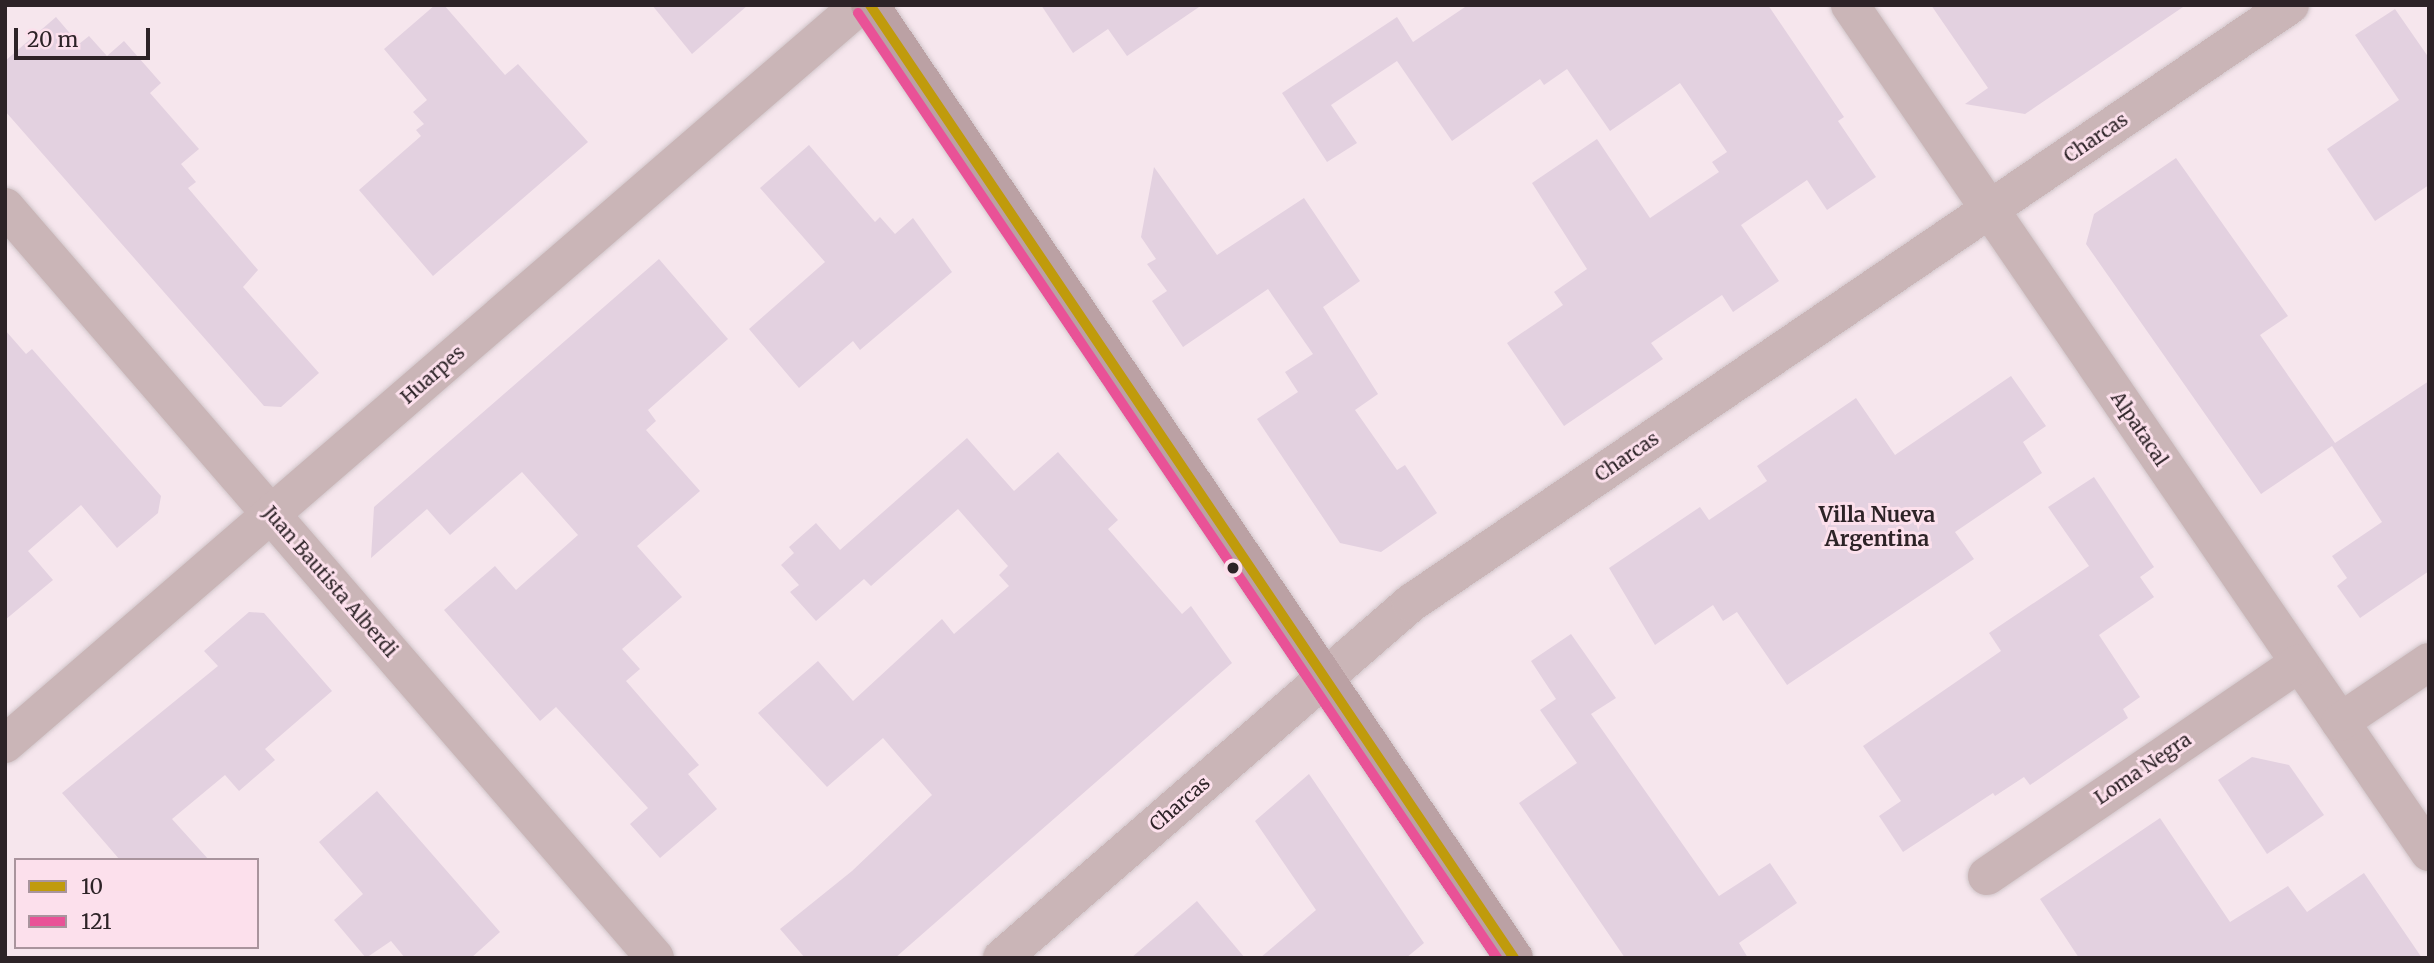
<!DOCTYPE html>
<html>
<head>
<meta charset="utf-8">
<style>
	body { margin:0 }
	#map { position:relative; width:2434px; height:963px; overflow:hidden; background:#f6e6ed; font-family:Merriweather,serif }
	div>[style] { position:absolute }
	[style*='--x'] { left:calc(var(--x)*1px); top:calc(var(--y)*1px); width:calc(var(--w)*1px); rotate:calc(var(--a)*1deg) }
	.building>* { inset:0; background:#e3d1e0 }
	.roads { filter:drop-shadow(0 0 2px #d0c5c9) drop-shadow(0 0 2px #d0c5c9) }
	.minor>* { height:38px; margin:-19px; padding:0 19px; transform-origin:19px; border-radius:19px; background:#cab5b7 }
	.major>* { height:38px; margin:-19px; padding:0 19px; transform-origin:19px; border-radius:19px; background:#bba1a4 }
	.bus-1>* { height:10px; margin:-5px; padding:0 5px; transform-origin:5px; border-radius:5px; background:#c09b0c }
	.bus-2>* { height:10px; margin:-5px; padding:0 5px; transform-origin:5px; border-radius:5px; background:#e95297 }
	.dots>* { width:19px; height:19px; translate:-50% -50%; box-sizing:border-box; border:4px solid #fce0ec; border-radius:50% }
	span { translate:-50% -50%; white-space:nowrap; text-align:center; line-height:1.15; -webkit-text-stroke:6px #fce0ec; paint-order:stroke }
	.street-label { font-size:19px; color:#2d2327 }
	.neighbourhood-label { font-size:21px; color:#2d2327; font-weight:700 }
	.frame { position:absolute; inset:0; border:7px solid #2d2327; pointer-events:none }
	.legend { position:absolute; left:14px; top:858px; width:245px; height:91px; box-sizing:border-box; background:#fce0ec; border:2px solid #a9949d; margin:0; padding:9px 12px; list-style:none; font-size:21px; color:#2d2327 }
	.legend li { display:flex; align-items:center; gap:14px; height:35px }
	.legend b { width:35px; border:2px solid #a9949d }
	.scale { position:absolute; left:14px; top:28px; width:136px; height:32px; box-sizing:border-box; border:4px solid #2d2327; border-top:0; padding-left:9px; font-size:21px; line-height:24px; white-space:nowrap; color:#2d2327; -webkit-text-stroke:5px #fce0ec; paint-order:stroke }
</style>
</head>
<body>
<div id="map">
	<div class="building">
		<div style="clip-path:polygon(435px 5px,444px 5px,505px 75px,518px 64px,588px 142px,433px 276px,359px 190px,421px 136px,416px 130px,424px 124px,413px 112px,427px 100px,384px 49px)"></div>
		<div style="clip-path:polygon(652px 5px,748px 5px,692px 54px)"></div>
		<div style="clip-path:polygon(1041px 5px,1202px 5px,1127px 56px,1108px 29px,1073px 53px)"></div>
		<div style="clip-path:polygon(1468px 5px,1768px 5px,1844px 117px,1838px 121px,1876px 177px,1827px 210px,1807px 180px,1741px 225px,1779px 281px,1733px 312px,1722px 295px,1651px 343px,1663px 359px,1564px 426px,1507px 343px,1563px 305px,1554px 292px,1587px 269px,1532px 183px,1597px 139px,1650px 218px,1719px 172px,1712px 162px,1727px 152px,1680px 83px,1610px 131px,1567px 69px,1544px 85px,1540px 79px,1452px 141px,1397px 61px,1331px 105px,1357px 143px,1327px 162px,1282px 93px,1397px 17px,1413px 42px)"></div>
		<div style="clip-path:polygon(1931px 5px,2186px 5px,2025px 114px,1965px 104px,1988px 88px)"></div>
		<div style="clip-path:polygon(2395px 9px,2429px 58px,2429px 185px,2375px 221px,2327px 149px,2399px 100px,2355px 35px)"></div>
		<div style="clip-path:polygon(56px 17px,79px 44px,89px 36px,107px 56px,124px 41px,161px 83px,150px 93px,199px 149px,181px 164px,196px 182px,188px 188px,258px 270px,243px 287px,319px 373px,281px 407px,264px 406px,5px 111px,5px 61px)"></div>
		<div style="clip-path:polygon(809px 145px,875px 222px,880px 217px,895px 234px,913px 218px,952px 272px,860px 350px,853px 341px,799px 388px,749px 329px,825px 262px,760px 188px)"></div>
		<div style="clip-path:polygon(2176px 158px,2288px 316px,2260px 335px,2335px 443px,2429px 381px,2429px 571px,2360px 618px,2337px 586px,2347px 578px,2332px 556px,2382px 522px,2332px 446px,2261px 494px,2086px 244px,2094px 214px)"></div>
		<div style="clip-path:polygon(1154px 167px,1217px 255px,1304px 198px,1360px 281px,1323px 307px,1378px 394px,1355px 410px,1397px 470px,1405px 465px,1437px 513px,1381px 552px,1340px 543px,1257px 419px,1298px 392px,1285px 372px,1313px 354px,1268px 289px,1183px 347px,1152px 301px,1167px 291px,1147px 264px,1156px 259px,1141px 237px)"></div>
		<div style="clip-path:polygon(659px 259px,728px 339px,648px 410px,656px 421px,646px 430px,700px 491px,637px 546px,682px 597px,622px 649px,640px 669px,626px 681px,699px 765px,688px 774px,717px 809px,660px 858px,630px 824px,648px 808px,556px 707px,540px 721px,444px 610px,495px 566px,516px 590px,578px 535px,522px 472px,450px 535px,427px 509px,371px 558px,374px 507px)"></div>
		<div style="clip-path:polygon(5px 330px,26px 354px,32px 349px,161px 496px,158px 513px,117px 548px,81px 505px,28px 551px,53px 580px,5px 620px)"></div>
		<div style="clip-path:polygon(2011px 376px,2046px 426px,2023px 442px,2042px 473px,1955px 532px,1974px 559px,1787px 685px,1737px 612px,1723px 621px,1713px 605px,1655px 645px,1609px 568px,1700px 507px,1709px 520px,1767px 481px,1757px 466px,1856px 398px,1895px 455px)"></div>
		<div style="clip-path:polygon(967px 438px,1014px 491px,1058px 452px,1118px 520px,1108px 529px,1182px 614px,1191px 606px,1232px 663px,895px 958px,805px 958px,780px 929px,852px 871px,932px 795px,883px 738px,827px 787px,758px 713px,818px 661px,853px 701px,942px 619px,954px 634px,1009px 586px,999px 575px,1008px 566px,958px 509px,871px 586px,864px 579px,816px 621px,790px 592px,799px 585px,781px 565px,794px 553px,789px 547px,816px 523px,840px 550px)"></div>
		<div style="clip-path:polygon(2094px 477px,2154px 567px,2140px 577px,2154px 597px,2099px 635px,2140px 697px,2123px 709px,2128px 718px,2030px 785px,2024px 777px,1995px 796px,1993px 793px,1903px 852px,1879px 816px,1901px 801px,1863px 746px,2001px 651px,1989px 633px,2089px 566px,2048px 507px)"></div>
		<div style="clip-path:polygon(249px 612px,264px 613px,332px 691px,265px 749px,275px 760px,239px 791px,225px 775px,172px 819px,209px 860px,120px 860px,62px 793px,218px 666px,204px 651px)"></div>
		<div style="clip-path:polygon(1571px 634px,1616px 698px,1591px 714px,1719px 896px,1770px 863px,1797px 903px,1739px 943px,1748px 958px,1625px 958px,1519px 803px,1577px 763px,1540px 710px,1556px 699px,1531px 661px)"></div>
		<div style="clip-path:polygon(2252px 757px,2289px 765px,2324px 815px,2267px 854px,2218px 780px)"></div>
		<div style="clip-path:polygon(1309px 774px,1424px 943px,1406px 958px,1260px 958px,1316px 910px,1255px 821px)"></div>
		<div style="clip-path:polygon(377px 791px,500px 932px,471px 958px,405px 958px,391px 941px,366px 958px,334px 920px,363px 894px,319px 842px)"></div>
		<div style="clip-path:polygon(2160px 818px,2230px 922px,2288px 886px,2307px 912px,2364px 873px,2422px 958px,2079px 958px,2040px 899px)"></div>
		<div style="clip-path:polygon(1197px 901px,1245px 958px,1131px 958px)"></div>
	</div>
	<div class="roads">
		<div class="minor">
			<div style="--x:1850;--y:5;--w:1026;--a:55.64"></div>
			<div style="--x:5;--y:207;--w:993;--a:49.12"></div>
			<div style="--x:2340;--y:722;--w:107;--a:-34"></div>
			<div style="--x:5;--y:744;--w:1130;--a:-40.84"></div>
			<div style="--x:1987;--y:876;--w:378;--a:-34.3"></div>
			<div style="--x:1002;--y:958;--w:542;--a:-40.96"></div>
			<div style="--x:1411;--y:603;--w:1063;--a:-34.23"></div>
		</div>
		<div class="major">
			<div style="--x:870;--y:5;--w:1150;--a:55.95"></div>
		</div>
	</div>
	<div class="bus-1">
		<div style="--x:870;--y:5;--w:1150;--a:55.95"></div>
	</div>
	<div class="bus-2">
		<div style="--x:858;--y:13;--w:1141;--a:55.93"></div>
	</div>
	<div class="dots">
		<div style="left:1233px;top:568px;background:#2d2327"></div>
	</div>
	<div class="street-label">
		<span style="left:2096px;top:138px;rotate:-34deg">Charcas</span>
		<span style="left:433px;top:375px;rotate:-41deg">Huarpes</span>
		<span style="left:2139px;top:429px;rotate:56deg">Alpatacal</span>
		<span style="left:1627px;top:457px;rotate:-34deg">Charcas</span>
		<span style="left:330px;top:582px;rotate:49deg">Juan Bautista Alberdi</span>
		<span style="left:2143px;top:769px;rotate:-34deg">Loma Negra</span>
		<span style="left:1180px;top:804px;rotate:-41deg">Charcas</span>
	</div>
	<div class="neighbourhood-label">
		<span style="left:1877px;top:527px">Villa Nueva<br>Argentina</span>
	</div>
	<div class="frame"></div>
	<ul class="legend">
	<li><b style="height:9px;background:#c09b0c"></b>10</li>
	<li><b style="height:9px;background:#e95297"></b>121</li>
	</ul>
	<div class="scale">20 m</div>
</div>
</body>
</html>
